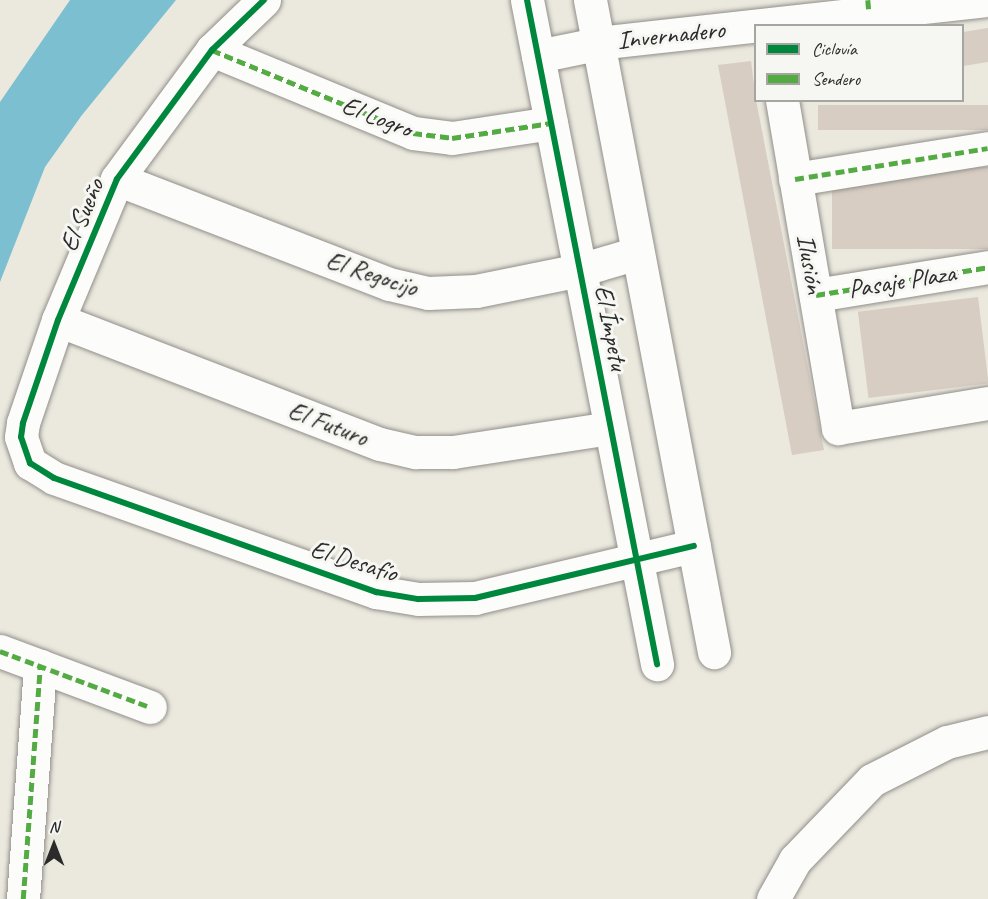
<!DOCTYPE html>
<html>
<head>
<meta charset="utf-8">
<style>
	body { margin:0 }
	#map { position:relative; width:988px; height:899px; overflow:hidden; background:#ebe8de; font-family:Caveat,sans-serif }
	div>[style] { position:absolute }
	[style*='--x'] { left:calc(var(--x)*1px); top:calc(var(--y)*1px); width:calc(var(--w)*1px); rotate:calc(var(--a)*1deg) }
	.water>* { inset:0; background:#7bbfd0 }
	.building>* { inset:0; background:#d7cdc3; transform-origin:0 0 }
	.roads { filter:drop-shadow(0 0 2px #918f8a) drop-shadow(0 0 2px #918f8a) }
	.minor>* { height:33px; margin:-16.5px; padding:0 16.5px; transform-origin:16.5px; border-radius:16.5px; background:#fcfcfa }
	.quiet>* { height:4.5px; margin-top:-2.25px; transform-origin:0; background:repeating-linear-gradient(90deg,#54ab44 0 9px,transparent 0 13.5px) }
	.cycleway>* { height:6px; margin:-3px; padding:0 3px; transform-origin:3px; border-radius:3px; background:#00873e }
	span { translate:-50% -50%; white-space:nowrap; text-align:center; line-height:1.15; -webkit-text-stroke:6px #f6f6f2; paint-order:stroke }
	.street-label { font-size:26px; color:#2b2b2b }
	.legend { position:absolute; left:754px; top:24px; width:210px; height:78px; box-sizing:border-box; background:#f6f6f2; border:2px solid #a5a5a2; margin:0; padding:8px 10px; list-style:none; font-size:18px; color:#2b2b2b }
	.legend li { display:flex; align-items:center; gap:12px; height:30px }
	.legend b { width:30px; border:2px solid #a5a5a2 }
	.north { position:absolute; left:24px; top:815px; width:60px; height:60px; -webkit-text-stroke:4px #f6f6f2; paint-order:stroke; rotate:0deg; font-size:16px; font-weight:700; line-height:24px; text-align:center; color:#2b2b2b }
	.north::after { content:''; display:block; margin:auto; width:21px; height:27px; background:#2b2b2b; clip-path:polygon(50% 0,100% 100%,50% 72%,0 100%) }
</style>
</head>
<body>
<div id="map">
	<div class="water">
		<div style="clip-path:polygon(70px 0,176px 0,82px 115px,45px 167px,0 282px,0 102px)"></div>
	</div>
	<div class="building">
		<div style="clip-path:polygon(988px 28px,988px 62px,963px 66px,963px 32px)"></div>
		<div style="clip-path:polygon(751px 61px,756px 100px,824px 450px,792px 455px,718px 65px)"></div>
		<div style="left:988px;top:105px;width:25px;height:170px;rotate:90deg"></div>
		<div style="left:988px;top:167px;width:82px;height:156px;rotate:90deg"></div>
		<div style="left:978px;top:297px;width:87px;height:121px;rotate:83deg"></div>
	</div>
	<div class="roads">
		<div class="minor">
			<div style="--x:264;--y:0;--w:72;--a:136.1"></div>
			<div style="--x:212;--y:50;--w:160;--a:126.4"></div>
			<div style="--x:117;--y:179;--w:153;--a:112.7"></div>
			<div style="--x:58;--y:320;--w:109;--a:108.8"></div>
			<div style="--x:23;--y:423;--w:14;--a:98"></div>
			<div style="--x:21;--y:437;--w:28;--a:71"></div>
			<div style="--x:30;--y:463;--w:28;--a:32"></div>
			<div style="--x:54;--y:478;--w:342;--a:19.5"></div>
			<div style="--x:376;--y:592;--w:43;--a:9.5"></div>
			<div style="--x:418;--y:599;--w:57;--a:-1"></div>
			<div style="--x:475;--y:598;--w:225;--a:-13.4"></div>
			<div style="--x:527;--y:0;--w:677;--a:78.92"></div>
			<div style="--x:590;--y:0;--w:664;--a:79.23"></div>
			<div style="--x:212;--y:50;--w:217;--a:22.4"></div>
			<div style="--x:413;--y:133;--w:39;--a:7"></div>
			<div style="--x:452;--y:138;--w:100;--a:-8.6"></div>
			<div style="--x:538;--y:56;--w:69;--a:-11.6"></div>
			<div style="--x:606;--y:42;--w:380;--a:-6.3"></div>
			<div style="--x:782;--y:100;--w:333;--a:80.3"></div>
			<div style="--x:838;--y:428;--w:152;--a:-9.5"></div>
			<div style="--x:117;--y:179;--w:292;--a:21.1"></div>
			<div style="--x:389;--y:284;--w:40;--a:13"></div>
			<div style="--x:428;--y:293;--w:48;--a:-2.4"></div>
			<div style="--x:476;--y:291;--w:106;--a:-11.4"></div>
			<div style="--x:580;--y:270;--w:59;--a:-16.6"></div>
			<div style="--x:795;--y:179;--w:195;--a:-9.1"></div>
			<div style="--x:816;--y:295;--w:174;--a:-9.2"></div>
			<div style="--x:58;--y:320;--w:345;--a:21.1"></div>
			<div style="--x:380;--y:444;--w:37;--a:13"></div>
			<div style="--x:416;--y:452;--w:37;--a:0"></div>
			<div style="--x:453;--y:452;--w:159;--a:-8.7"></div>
			<div style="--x:0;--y:651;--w:160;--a:20.5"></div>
			<div style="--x:23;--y:899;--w:234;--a:-85.8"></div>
			<div style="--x:773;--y:899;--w:45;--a:-60.6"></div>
			<div style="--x:795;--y:860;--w:111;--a:-46.1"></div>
			<div style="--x:872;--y:780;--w:84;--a:-26.9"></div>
			<div style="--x:947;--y:742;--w:42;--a:-13.7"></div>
		</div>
	</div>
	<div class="quiet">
		<div style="--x:868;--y:0;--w:12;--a:85"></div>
		<div style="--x:212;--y:50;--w:217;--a:22.4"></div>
		<div style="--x:413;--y:133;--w:39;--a:7"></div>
		<div style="--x:452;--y:138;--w:100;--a:-8.6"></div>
		<div style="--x:795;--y:179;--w:195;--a:-9.1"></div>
		<div style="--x:816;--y:295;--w:174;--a:-9.2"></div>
		<div style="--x:0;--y:651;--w:160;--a:20.5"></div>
		<div style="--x:23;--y:899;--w:234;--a:-85.8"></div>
	</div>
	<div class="cycleway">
		<div style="--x:264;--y:0;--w:72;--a:136.1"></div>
		<div style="--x:212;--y:50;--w:160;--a:126.4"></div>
		<div style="--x:117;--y:179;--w:153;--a:112.7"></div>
		<div style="--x:58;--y:320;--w:109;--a:108.8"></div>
		<div style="--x:23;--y:423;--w:14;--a:98"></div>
		<div style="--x:21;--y:437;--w:28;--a:71"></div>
		<div style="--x:30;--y:463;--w:28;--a:32"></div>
		<div style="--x:54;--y:478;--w:342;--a:19.5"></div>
		<div style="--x:376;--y:592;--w:43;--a:9.5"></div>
		<div style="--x:418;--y:599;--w:57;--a:-1"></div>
		<div style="--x:475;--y:598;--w:225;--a:-13.4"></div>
		<div style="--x:527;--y:0;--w:677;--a:78.92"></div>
	</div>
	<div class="street-label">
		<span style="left:671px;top:35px;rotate:-6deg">Invernadero</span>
		<span style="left:377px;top:117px;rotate:21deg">El Logro</span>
		<span style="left:82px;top:215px;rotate:-67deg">El Sueño</span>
		<span style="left:810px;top:264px;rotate:80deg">Ilusión</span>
		<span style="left:372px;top:274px;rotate:18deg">El Regocijo</span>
		<span style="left:902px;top:281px;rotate:-9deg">Pasaje Plaza</span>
		<span style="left:611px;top:328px;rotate:79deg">El Ímpetu</span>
		<span style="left:328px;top:424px;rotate:21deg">El Futuro</span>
		<span style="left:354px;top:561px;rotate:17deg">El Desafío</span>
	</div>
	<ul class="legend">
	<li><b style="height:8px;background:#00873e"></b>Ciclovía</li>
	<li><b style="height:8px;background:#54ab44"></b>Sendero</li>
	</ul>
	<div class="north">N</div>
</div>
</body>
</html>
